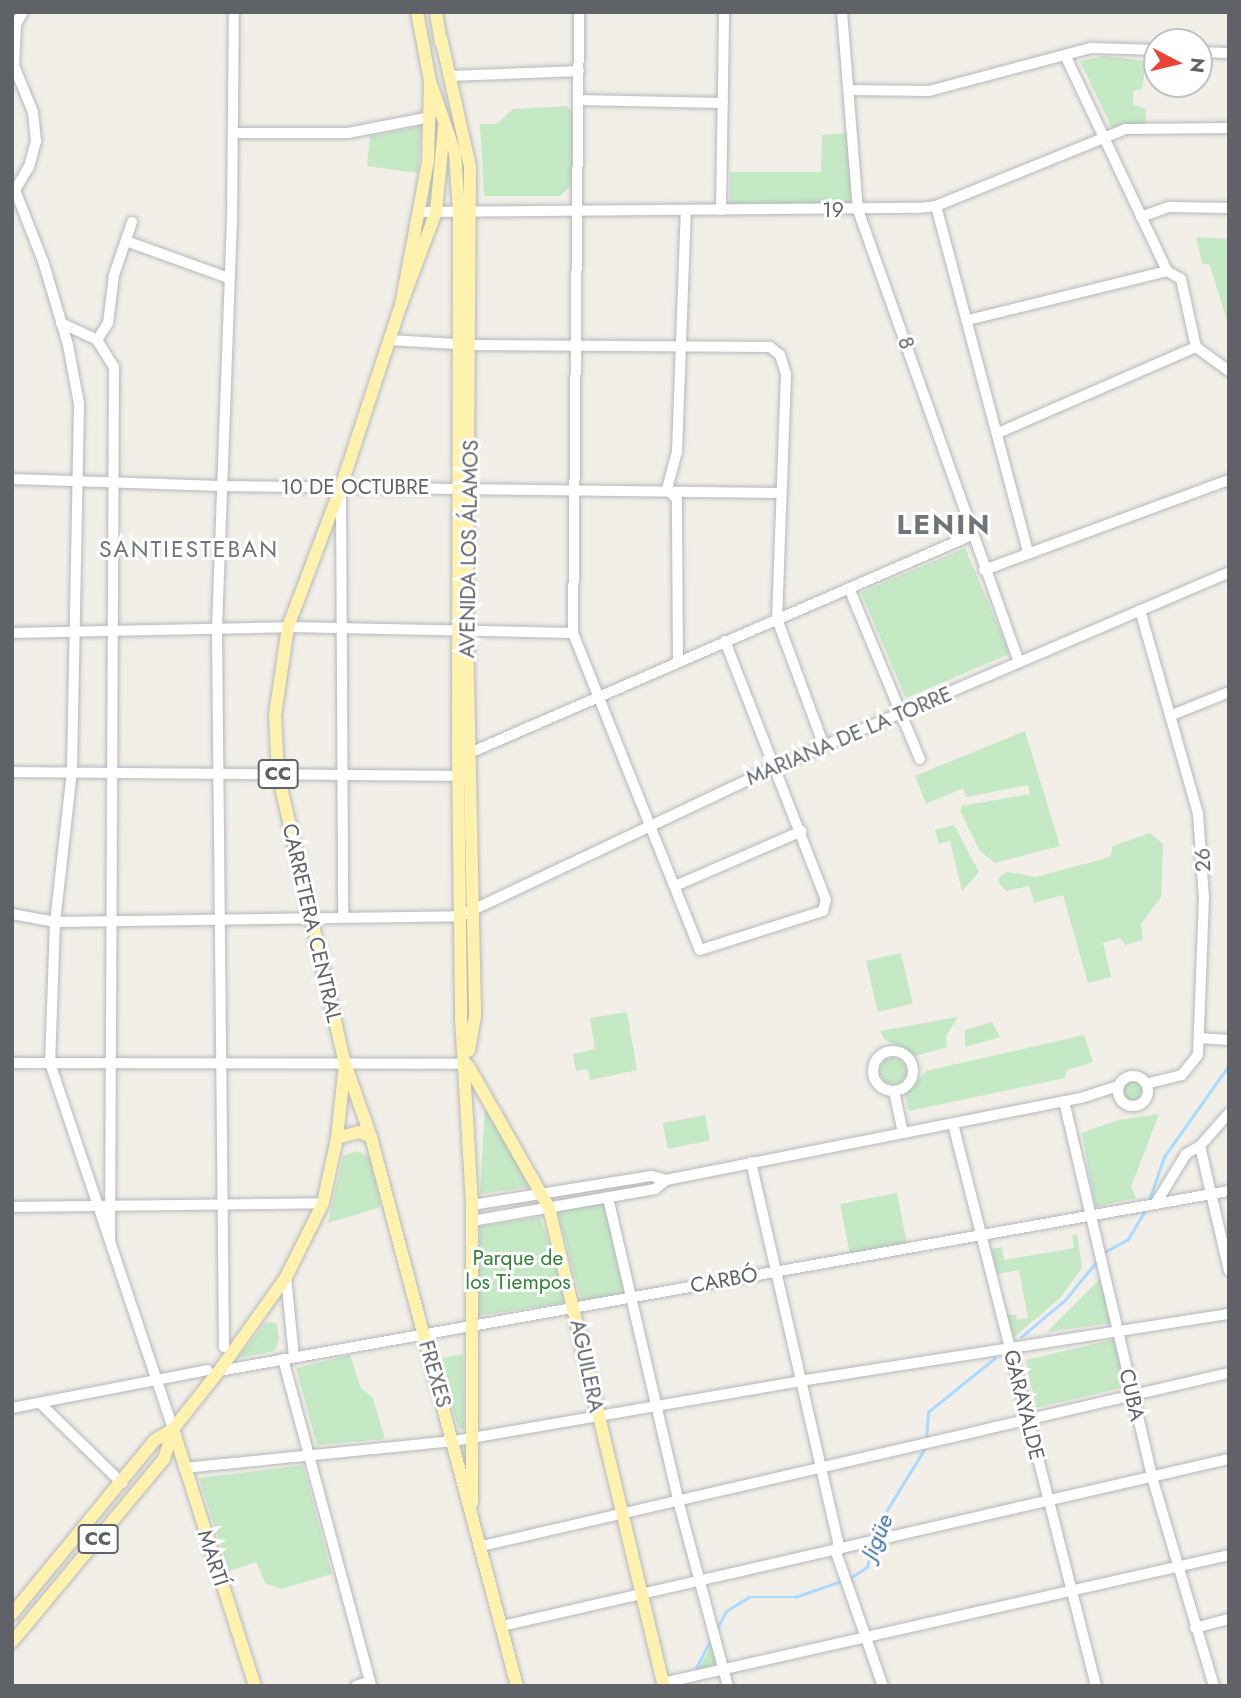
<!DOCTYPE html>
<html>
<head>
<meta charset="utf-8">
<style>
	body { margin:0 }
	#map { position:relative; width:1241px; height:1698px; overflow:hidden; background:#f1efe8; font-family:Jost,sans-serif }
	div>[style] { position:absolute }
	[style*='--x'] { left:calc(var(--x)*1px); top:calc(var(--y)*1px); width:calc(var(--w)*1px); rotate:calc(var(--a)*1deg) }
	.green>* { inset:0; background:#c5e8c5; transform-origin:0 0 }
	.round { border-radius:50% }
	.stream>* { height:2.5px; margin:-1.25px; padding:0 1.25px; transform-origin:1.25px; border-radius:1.25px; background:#aadaff }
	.roads { filter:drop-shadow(0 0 2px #b5b8bc) drop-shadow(0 0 2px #b5b8bc) }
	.minor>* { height:10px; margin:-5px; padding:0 5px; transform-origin:5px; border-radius:5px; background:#fff }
	.minor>.ring { margin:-5px; padding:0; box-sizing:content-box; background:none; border:10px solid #fff; border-radius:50% }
	.major>* { height:12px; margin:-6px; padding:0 6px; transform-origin:6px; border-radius:6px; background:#fff2af }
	span { translate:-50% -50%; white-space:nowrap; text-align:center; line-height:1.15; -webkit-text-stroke:6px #fff; paint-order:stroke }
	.shield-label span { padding:2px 5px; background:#fff; border:2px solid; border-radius:5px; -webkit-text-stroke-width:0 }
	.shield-label { font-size:19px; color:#5f6368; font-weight:700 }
	.street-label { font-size:21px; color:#5f6368 }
	.park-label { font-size:21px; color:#348238 }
	.neighbourhood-label { font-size:23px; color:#70757a; letter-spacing:2px }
	.water-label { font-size:23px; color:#4174aa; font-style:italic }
	.district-label { font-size:28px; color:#70757a; font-weight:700; letter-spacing:2px }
	.frame { position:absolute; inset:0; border:14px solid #5f6368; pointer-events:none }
	.north { position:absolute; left:1143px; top:28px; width:70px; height:70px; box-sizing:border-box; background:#fff; border:2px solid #bfc1c3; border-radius:50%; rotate:97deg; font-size:19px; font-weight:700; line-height:28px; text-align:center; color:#5f6368 }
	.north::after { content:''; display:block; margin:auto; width:24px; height:32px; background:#ea4335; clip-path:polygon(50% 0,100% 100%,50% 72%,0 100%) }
</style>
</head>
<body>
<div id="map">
	<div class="green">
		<div style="clip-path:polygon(1105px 56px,1146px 61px,1142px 89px,1133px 91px,1133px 105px,1146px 109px,1145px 125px,1112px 128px,1080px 61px)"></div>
		<div style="clip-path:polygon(567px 106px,574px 114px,572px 185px,560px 196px,484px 196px,480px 124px,497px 124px,513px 109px)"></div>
		<div style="clip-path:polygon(421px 126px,418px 173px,367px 166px,370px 136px)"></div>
		<div style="clip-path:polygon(849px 133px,852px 204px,730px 203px,730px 172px,821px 172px,822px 135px)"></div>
		<div style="clip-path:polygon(1196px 237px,1229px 239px,1229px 328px,1210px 265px,1202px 263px)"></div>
		<div style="left:965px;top:548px;width:115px;height:113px;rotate:67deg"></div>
		<div style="clip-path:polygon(1025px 731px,1060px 846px,995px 863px,980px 851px,960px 811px,962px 806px,1030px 794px,1028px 785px,966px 797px,963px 788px,926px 804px,915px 776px)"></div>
		<div style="clip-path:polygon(954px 825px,979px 872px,962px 891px,950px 841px,939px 844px,935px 830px)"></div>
		<div style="clip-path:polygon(1150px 833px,1163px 844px,1161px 897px,1141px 924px,1143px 940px,1125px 945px,1120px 938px,1103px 943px,1111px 977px,1088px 983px,1063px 895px,1034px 903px,1029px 886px,1006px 891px,998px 882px,1000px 876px,1007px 872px,1036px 877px,1110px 857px,1113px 846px)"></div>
		<div style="left:901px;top:953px;width:52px;height:36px;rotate:77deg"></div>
		<div style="clip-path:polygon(627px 1012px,637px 1070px,590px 1080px,588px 1069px,576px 1071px,573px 1054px,595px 1049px,590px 1018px)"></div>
		<div style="clip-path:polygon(958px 1017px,946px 1036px,947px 1047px,916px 1056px,884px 1039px,880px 1031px)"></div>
		<div style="clip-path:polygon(992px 1022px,1000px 1037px,965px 1047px,965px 1030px)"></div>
		<div style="clip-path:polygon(1084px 1035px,1093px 1062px,1067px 1070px,1065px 1078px,909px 1111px,905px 1095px,926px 1071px)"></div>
		<div class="round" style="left:880px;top:1058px;width:26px;height:26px"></div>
		<div class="round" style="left:1123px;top:1081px;width:20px;height:20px"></div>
		<div style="clip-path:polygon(485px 1104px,535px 1186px,480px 1194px)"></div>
		<div style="clip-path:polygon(1159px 1114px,1131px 1187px,1136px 1198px,1095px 1207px,1082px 1133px,1118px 1120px)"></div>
		<div style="left:705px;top:1115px;width:26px;height:43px;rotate:79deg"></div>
		<div style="clip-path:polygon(357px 1151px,369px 1156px,381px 1207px,328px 1223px,343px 1156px)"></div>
		<div style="left:897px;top:1193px;width:52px;height:58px;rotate:79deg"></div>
		<div style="clip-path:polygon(606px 1203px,625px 1294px,581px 1300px,558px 1211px)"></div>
		<div style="clip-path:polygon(540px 1217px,568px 1302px,478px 1316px,480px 1226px)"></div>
		<div style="clip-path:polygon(1077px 1234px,1082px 1268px,1060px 1298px,1010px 1341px,1004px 1314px,1016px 1315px,1017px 1320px,1028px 1318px,1019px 1270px,997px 1274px,992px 1249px,1002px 1247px,1004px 1260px,1074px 1248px,1072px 1236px)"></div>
		<div style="clip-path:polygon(1102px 1277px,1112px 1323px,1047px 1332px)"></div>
		<div style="clip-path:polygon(266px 1322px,277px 1323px,279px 1341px,274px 1351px,238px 1358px)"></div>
		<div style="left:1116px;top:1339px;width:49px;height:93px;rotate:77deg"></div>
		<div style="clip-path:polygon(463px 1354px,464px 1428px,459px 1430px,438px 1359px)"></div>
		<div style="clip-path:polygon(350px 1355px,361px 1388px,373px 1398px,385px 1439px,317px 1445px,296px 1368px)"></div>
		<div style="clip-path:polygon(303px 1465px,332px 1574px,281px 1589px,265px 1583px,256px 1562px,229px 1571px,199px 1478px)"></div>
		<div style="clip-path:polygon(712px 1643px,718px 1665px,697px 1671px)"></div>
	</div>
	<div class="stream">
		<div style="--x:1148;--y:1203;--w:49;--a:-70.8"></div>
		<div style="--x:1164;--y:1157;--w:113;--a:-54.8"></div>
		<div style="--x:1103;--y:1253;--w:29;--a:-29"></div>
		<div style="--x:1128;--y:1239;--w:35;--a:-59"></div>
		<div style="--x:1021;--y:1337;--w:57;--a:-40.1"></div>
		<div style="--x:1065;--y:1300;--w:50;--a:-50.6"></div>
		<div style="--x:926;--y:1441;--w:29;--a:-86"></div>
		<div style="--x:928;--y:1412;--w:86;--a:-38.9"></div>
		<div style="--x:874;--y:1539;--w:11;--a:-80"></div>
		<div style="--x:876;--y:1528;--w:94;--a:-58.5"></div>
		<div style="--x:716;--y:1630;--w:21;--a:-62"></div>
		<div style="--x:726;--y:1611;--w:27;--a:-31"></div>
		<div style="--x:749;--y:1597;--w:46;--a:0"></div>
		<div style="--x:795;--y:1597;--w:58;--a:-19.1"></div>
		<div style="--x:850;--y:1578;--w:20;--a:-33"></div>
		<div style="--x:867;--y:1567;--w:23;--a:-75"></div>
		<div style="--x:693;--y:1674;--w:39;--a:-63"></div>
	</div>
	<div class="roads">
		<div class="minor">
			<div style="--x:579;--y:12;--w:621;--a:90.55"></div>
			<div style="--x:573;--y:633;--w:341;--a:68.2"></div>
			<div style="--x:700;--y:950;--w:129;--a:-17.6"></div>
			<div style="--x:823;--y:911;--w:11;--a:-75"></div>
			<div style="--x:826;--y:900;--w:278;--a:-111.3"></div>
			<div style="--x:842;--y:12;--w:199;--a:85.4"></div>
			<div style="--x:858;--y:210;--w:480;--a:70.4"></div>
			<div style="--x:1199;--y:52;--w:30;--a:2"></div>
			<div style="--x:1065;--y:55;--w:239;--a:64.7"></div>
			<div style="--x:1167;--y:271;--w:16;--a:30"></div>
			<div style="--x:1181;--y:279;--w:70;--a:77.6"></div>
			<div style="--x:1196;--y:347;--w:41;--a:36"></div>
			<div style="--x:450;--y:76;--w:129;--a:-2.2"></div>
			<div style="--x:849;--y:90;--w:80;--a:0.7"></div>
			<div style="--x:929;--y:91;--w:168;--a:-14.9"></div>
			<div style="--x:1091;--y:48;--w:66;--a:1.7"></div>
			<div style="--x:578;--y:100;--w:145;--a:1.2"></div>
			<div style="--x:234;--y:133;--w:114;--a:0"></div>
			<div style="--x:348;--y:133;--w:84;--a:-11"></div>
			<div style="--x:15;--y:190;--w:76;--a:68.5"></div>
			<div style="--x:43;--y:261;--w:88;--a:73.4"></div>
			<div style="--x:68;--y:345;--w:60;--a:79.4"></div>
			<div style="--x:79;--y:404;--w:367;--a:91.1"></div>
			<div style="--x:72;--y:771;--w:152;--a:96.4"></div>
			<div style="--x:55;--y:922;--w:141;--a:92"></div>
			<div style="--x:50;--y:1063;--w:386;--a:71.4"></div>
			<div style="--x:15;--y:190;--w:27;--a:-59"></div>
			<div style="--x:29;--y:167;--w:27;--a:-75"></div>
			<div style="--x:36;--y:141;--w:29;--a:-96"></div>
			<div style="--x:33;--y:112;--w:50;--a:-112.4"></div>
			<div style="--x:14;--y:66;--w:42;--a:-87.3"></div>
			<div style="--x:16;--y:24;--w:14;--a:-60"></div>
			<div style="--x:936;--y:206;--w:358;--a:75.1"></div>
			<div style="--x:721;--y:210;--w:198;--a:-89.1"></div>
			<div style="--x:421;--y:212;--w:497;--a:-0.5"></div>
			<div style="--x:918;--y:208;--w:18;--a:-6"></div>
			<div style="--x:936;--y:206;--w:205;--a:-22.1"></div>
			<div style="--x:1126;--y:129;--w:103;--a:-0.6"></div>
			<div style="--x:1141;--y:217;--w:30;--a:-20"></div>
			<div style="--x:1169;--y:207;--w:60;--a:1"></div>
			<div style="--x:126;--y:241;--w:109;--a:19.8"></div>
			<div style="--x:968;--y:320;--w:205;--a:-13.8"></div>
			<div style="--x:61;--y:323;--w:40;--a:25"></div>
			<div style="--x:97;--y:340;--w:32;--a:58"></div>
			<div style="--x:114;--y:367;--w:872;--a:90.26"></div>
			<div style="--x:97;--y:340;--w:20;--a:-57"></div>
			<div style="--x:108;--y:323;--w:48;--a:-82.9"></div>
			<div style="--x:114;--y:275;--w:56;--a:-71.2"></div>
			<div style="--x:390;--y:340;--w:82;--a:3.5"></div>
			<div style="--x:472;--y:345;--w:298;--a:0.4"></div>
			<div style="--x:770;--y:347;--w:13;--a:39"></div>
			<div style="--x:780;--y:355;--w:20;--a:72"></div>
			<div style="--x:786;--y:374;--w:245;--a:92.1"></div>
			<div style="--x:777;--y:619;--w:135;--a:69.7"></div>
			<div style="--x:998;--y:433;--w:216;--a:-23.5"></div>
			<div style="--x:12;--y:479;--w:209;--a:1.9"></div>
			<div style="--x:221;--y:486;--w:560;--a:0.72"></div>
			<div style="--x:341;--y:491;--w:424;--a:89.7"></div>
			<div style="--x:984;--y:570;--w:261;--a:-20.2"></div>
			<div style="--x:849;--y:588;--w:185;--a:67.5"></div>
			<div style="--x:1140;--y:610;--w:212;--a:74.1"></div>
			<div style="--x:1198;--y:814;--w:84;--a:85.9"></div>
			<div style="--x:1204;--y:898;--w:157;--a:92.2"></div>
			<div style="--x:1198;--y:1055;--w:26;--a:129"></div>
			<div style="--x:1182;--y:1075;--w:37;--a:166"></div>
			<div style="--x:12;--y:633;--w:276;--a:-1.2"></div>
			<div style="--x:288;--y:627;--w:285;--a:1.2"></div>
			<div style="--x:678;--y:662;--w:163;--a:-90.4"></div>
			<div style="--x:677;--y:499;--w:14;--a:-135"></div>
			<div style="--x:667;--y:489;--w:38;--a:-75"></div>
			<div style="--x:677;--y:452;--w:242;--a:-87.9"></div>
			<div style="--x:1172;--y:715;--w:61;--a:-22"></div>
			<div style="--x:465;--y:755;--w:553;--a:-23.46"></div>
			<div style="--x:12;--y:772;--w:452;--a:0.5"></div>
			<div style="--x:675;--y:886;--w:138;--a:-23.4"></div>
			<div style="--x:12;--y:914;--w:44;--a:10.5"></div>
			<div style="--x:55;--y:922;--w:405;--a:-0.8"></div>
			<div style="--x:460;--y:916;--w:348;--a:-25.3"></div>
			<div style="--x:775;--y:767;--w:494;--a:-23.2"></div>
			<div style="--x:1200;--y:1038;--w:29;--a:4"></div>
			<div class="ring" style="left:873px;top:1051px;width:30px;height:30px"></div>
			<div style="--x:12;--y:1063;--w:455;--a:0.1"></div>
			<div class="ring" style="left:1118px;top:1076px;width:20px;height:20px"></div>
			<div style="--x:894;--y:1091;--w:43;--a:77.9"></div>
			<div style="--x:1064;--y:1101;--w:386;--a:76.8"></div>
			<div style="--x:1152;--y:1477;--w:218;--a:73.5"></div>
			<div style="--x:953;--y:1124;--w:580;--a:75.72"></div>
			<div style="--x:1200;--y:1146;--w:128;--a:76.9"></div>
			<div style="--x:751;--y:1162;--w:389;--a:77.1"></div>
			<div style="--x:838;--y:1541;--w:14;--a:94"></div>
			<div style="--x:837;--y:1555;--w:139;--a:70.7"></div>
			<div style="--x:608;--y:1198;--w:310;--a:76.9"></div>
			<div style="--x:678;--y:1500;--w:193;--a:75"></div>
			<div style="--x:1156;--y:1203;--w:57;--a:-58.5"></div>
			<div style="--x:1186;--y:1154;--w:16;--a:-30"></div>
			<div style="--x:1200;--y:1146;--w:44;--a:-48.7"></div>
			<div style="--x:472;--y:1205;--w:182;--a:-9.2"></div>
			<div style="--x:652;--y:1176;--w:15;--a:16"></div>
			<div style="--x:666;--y:1180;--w:423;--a:-11.2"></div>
			<div style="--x:1081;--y:1098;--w:39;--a:-18"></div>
			<div style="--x:12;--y:1207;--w:311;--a:-0.7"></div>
			<div style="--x:472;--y:1221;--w:186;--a:-9.9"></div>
			<div style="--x:655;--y:1189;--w:14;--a:-39"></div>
			<div style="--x:286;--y:1277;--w:80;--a:84.3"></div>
			<div style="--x:224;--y:1347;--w:719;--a:-90.56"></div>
			<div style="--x:217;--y:628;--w:404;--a:-87.9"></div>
			<div style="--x:232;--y:224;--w:212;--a:-89.5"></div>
			<div style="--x:283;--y:1359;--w:339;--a:74.9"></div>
			<div style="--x:219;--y:1371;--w:1026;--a:-10.11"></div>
			<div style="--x:40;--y:1403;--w:115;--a:44.3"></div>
			<div style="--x:12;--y:1408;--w:199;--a:-11"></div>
			<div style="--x:184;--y:1468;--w:271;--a:-5.7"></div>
			<div style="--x:454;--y:1441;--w:351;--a:-9.8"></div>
			<div style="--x:800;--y:1381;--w:434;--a:-8.9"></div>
			<div style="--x:482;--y:1546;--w:767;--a:-13.04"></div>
			<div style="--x:502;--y:1626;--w:746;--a:-12.94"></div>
			<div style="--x:1195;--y:1628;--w:35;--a:-15"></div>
			<div style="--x:663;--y:1683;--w:580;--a:-12.74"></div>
			<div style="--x:356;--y:1686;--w:15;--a:-20"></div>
		</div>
		<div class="major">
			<div style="--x:417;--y:12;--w:70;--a:79.3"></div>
			<div style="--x:430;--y:81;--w:80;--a:91.4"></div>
			<div style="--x:428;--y:161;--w:147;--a:100.6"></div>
			<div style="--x:401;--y:305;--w:99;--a:-69.4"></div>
			<div style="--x:436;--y:212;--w:85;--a:-84.6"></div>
			<div style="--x:436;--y:12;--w:31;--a:81"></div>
			<div style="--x:441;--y:38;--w:132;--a:77.3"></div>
			<div style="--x:470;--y:167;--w:464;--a:90.4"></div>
			<div style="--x:467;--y:631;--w:385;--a:88.8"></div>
			<div style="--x:475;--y:1016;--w:35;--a:100"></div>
			<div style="--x:430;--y:81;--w:76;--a:70.9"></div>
			<div style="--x:455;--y:153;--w:58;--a:86.1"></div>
			<div style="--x:459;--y:211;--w:545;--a:90.11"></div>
			<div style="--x:458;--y:756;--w:262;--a:89.3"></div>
			<div style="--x:461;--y:1018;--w:187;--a:86.6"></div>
			<div style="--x:472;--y:1205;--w:298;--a:90"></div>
			<div style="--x:469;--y:1067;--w:162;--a:60.4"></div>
			<div style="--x:549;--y:1208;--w:492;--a:76.5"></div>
			<div style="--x:347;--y:1069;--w:72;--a:70.6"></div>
			<div style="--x:371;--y:1137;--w:568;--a:75.11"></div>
			<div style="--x:337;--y:1138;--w:23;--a:-15"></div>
			<div style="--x:359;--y:1132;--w:13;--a:23"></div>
			<div style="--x:173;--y:1429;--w:270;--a:72.3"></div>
			<div style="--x:12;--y:1614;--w:225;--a:-50.6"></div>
			<div style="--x:155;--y:1440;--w:21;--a:-31"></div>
			<div style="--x:173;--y:1429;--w:74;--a:-51.6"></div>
			<div style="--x:219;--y:1371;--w:115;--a:-54.5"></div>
			<div style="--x:286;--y:1277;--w:83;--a:-63.4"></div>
			<div style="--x:323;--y:1203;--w:66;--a:-77.8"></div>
			<div style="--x:337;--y:1138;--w:74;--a:-83.8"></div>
			<div style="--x:345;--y:1064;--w:298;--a:-103"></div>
			<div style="--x:278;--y:774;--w:59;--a:-92.9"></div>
			<div style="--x:275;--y:715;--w:89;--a:-81.6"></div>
			<div style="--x:288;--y:627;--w:150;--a:-69.3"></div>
			<div style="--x:341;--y:487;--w:192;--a:-71.8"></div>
			<div style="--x:12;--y:1642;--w:238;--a:-50.3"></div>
			<div style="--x:164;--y:1459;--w:30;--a:-73"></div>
		</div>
	</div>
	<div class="shield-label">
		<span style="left:278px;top:774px">CC</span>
		<span style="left:98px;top:1539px">CC</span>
	</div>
	<div class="street-label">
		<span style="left:833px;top:210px">19</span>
		<span style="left:906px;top:343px;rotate:71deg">8</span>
		<span style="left:355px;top:487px">10 DE OCTUBRE</span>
		<span style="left:469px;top:549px;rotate:-89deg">AVENIDA LOS ÁLAMOS</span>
		<span style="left:849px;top:736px;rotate:-23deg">MARIANA DE LA TORRE</span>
		<span style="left:1203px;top:860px;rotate:-92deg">26</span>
		<span style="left:312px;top:923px;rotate:77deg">CARRETERA CENTRAL</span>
		<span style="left:724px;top:1280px;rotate:-10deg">CARBÓ</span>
		<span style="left:587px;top:1366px;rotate:78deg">AGUILERA</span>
		<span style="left:435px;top:1374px;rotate:74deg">FREXES</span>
		<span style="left:1132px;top:1395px;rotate:77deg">CUBA</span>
		<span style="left:1024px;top:1405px;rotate:76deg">GARAYALDE</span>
		<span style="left:213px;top:1558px;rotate:72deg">MARTÍ</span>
	</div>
	<div class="park-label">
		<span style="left:518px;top:1270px">Parque de<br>los Tiempos</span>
	</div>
	<div class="neighbourhood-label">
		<span style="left:189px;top:549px">SANTIESTEBAN</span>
	</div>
	<div class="water-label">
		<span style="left:877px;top:1537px;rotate:-67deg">Jigüe</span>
	</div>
	<div class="district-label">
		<span style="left:944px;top:525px">LENIN</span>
	</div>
	<div class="frame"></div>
	<div class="north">N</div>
</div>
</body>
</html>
